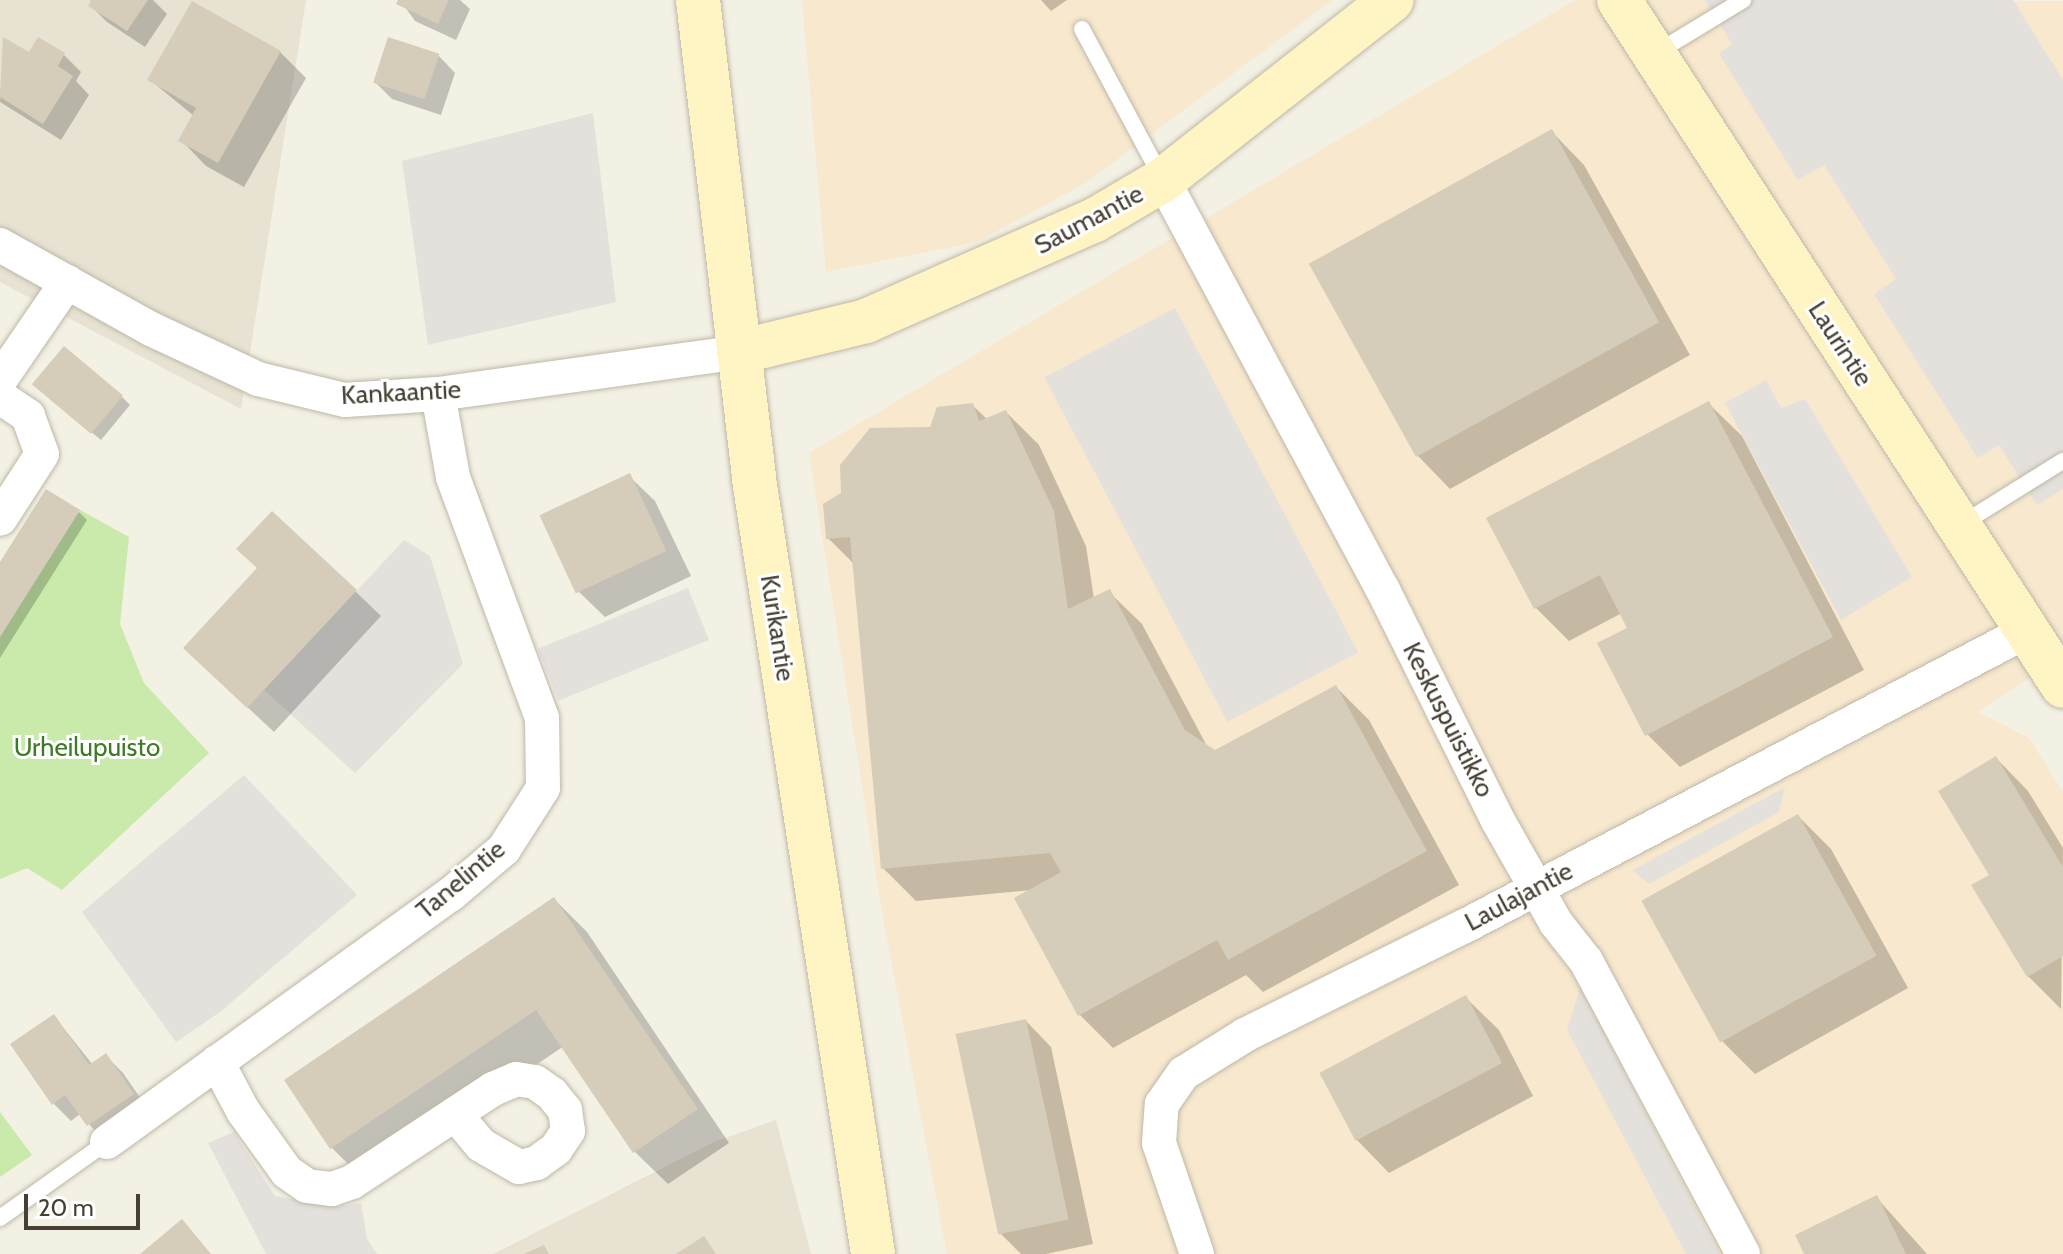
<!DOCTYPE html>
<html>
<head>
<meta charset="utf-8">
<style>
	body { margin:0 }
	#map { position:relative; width:2063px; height:1254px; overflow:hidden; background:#f3f0e4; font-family:Cabin,sans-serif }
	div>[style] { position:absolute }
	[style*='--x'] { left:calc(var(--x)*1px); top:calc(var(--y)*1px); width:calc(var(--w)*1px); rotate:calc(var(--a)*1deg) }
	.residential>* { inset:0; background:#e7e2d2 }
	.commercial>* { inset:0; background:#f7e8ce }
	.green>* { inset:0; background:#c9eaab }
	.parking>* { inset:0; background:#e4e1dd; transform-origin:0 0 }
	.shadow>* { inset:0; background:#0003 }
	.building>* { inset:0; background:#d5ccb9; transform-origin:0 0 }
	.roads { filter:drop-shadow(0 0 2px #bfb8a7) drop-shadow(0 0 2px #bfb8a7) }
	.lane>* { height:16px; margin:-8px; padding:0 8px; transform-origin:8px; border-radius:8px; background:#fff }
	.street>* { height:34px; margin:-17px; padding:0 17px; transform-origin:17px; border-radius:17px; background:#fff }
	.secondary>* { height:44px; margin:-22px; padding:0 22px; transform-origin:22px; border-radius:22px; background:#fff4c3 }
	span { translate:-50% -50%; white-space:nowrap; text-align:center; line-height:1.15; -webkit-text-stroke:6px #fff; paint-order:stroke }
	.street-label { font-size:26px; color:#464034 }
	.park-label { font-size:26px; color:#3f7a24 }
	.scale { position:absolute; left:24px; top:1194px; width:116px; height:36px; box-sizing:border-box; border:4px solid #464034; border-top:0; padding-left:10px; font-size:24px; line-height:28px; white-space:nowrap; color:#464034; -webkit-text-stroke:6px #fff; paint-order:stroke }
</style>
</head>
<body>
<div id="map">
	<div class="residential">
		<div style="clip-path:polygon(0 0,306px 0,241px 409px,0 282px)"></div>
		<div style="clip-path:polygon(776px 1120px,811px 1254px,493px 1254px,714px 1142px)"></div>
	</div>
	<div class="commercial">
		<div style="clip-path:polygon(802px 0,1332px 0,1087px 182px,977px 242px,826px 272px)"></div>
		<div style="clip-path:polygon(1575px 0,2063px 1px,2063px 656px,1978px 712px,2029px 738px,2063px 792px,2063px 1254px,947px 1254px,883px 917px,809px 453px)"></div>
	</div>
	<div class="green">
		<div style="clip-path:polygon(80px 510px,129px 537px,120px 624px,144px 683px,209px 753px,62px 890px,27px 868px,0 879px,0 637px)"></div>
		<div style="clip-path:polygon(0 1112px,32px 1155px,0 1177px)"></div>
	</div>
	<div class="parking">
		<div style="clip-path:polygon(1705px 0,2013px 0,2063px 80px,2063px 489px,2037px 505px,1999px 445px,1978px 458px,1874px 294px,1896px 279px,1824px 165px,1798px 180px,1719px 54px,1732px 44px)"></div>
		<div style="clip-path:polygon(593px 113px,616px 302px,428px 345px,402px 161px)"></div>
		<div style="left:1175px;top:308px;width:390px;height:148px;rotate:62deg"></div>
		<div style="clip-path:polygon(1766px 380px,1781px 408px,1805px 399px,1912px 577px,1841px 620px,1725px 403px)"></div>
		<div style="clip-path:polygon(404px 540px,430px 556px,463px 664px,355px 773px,264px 690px)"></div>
		<div style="left:688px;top:588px;width:56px;height:162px;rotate:68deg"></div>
		<div style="clip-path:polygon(244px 775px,357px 895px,220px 1012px,176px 1042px,82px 912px)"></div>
		<div style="clip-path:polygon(1785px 787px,1779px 812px,1649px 884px,1633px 870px)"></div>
		<div style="clip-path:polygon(1580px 988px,1720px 1254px,1686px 1254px,1567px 1030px)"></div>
		<div style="clip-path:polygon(234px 1132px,275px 1196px,333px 1207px,361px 1203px,367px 1239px,377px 1254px,266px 1254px,208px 1143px)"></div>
	</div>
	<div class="shadow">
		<div style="clip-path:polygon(94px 0,153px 0,167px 14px,145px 47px,107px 22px,90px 5px)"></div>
		<div style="clip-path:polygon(400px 0,460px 0,470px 9px,456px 40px,415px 21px)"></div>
		<div style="clip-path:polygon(1041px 0,1067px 0,1051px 11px)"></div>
		<div style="clip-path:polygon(4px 40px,30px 55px,64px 55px,81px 72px,76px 81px,89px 95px,61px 140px,0 102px)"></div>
		<div style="clip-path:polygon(280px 52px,306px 78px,244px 187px,206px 166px,181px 140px,194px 116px,150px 80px)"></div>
		<div style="clip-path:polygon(438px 55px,455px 73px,441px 115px,392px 99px,375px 82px)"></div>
		<div style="clip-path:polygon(1552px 132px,1584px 165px,1690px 355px,1450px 489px,1418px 456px)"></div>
		<div style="clip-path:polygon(43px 392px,122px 397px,130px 405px,101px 440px)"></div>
		<div style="clip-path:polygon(1709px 404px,1742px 436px,1864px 670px,1680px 767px,1647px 734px,1630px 628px,1622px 613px,1569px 641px,1536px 608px,1489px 519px)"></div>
		<div style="clip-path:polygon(972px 405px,987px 419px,1006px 412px,1039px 445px,1086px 546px,1094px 599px,1109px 592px,1142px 624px,1208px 748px,1215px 753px,1336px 687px,1369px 720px,1459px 885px,1263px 992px,1246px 975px,1113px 1048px,1080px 1015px,1032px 890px,916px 901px,883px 868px,855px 565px,828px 538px,931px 429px)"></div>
		<div style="clip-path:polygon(629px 476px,655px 501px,691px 576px,605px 617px,579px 592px)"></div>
		<div style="clip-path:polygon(79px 512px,87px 520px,0 658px,0 566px)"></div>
		<div style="clip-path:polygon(355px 591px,381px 616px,274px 732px,211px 673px)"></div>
		<div style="clip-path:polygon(1996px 758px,2028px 791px,2063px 848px,2061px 1009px,2028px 976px,1991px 875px)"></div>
		<div style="clip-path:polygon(1798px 816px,1831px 849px,1908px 988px,1755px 1074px,1722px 1041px)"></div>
		<div style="clip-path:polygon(554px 899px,587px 932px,729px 1143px,668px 1184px,635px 1152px,564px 1046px,365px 1181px,332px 1148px,286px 1080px)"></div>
		<div style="clip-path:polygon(1466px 998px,1499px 1030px,1533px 1096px,1389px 1173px,1357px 1140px)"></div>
		<div style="clip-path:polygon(54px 1016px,93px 1065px,106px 1056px,123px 1073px,150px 1112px,105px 1142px,80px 1114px,71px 1121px,54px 1104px)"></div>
		<div style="clip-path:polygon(1026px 1021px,1051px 1047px,1093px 1244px,1046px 1254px,1021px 1254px,1000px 1233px)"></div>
		<div style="clip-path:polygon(1876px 1197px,1927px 1254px,1806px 1254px)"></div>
	</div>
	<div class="building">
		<div style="clip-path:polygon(91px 0,148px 0,127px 31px,88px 6px)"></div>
		<div style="clip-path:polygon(398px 0,449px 0,438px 24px,396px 4px)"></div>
		<div style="clip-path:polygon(192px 1px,281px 51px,218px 163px,178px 141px,196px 108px,147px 80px)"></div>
		<div style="clip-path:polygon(3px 37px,29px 52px,38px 37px,65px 53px,58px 66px,73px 76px,43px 124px,0 97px)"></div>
		<div style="left:388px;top:37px;width:54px;height:48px;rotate:18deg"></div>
		<div style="left:1552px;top:129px;width:221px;height:278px;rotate:61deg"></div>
		<div style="left:64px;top:346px;width:77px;height:50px;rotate:40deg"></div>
		<div style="clip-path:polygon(1709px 401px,1833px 637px,1645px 736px,1597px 643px,1627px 628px,1600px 575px,1534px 609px,1486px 518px)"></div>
		<div style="clip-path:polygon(973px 403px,979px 421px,1006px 410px,1054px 511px,1068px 609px,1110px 589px,1185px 730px,1215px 750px,1336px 685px,1427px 851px,1228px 960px,1217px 940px,1078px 1016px,1014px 898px,1061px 872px,1050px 853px,881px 869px,850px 537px,826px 539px,823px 504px,841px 493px,840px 465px,870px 428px,930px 427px,937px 407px)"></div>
		<div style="left:630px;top:473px;width:86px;height:100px;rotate:65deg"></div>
		<div style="clip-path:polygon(46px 489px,80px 510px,0 637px,0 562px)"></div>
		<div style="clip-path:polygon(272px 511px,357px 590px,247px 708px,183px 648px,257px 568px,236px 549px)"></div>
		<div style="clip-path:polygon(1996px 756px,2063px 867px,2063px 956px,2027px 977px,1971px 885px,1989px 875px,1938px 791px)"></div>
		<div style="left:1798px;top:814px;width:162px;height:179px;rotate:61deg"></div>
		<div style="clip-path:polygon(554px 897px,698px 1109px,633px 1153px,536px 1010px,330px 1149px,284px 1080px)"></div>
		<div style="left:1466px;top:995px;width:77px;height:166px;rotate:62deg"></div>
		<div style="clip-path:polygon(54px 1014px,89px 1065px,106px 1053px,134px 1094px,87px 1126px,65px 1095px,52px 1105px,10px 1044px)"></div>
		<div style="left:1026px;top:1019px;width:205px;height:72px;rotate:78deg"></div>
		<div style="clip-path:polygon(1877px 1195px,1906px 1254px,1804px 1254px,1795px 1235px)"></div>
		<div style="clip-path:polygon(182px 1219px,211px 1254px,140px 1254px)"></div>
		<div style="clip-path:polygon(704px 1236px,716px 1254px,676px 1254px)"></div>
		<div style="clip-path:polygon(544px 1245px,549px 1254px,524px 1254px)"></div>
	</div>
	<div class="roads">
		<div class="lane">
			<div style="--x:1082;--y:29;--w:169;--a:61.8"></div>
			<div style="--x:1656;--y:53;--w:102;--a:-31.3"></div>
			<div style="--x:1960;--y:525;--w:121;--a:-31.9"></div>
			<div style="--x:0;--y:1218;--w:131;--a:-35.4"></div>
		</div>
		<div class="street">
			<div style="--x:1163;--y:180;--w:465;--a:61.8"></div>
			<div style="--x:1383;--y:590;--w:256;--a:63.5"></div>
			<div style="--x:1497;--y:819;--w:120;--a:60.4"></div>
			<div style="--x:1556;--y:923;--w:48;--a:51.7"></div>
			<div style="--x:1586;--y:961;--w:332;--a:61.8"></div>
			<div style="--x:0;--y:245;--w:173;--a:29.1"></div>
			<div style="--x:151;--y:329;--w:118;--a:25"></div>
			<div style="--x:258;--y:379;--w:89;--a:13.6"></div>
			<div style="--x:345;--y:400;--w:93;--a:-3.7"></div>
			<div style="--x:438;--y:394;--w:304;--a:-7.9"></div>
			<div style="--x:0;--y:380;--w:119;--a:-55.6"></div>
			<div style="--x:0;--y:397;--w:34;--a:34"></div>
			<div style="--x:28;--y:416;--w:40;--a:69.8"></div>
			<div style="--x:42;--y:454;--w:77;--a:122.9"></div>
			<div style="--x:217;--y:1062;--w:55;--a:62"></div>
			<div style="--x:243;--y:1111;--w:75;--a:54.2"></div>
			<div style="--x:287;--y:1172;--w:24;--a:35"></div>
			<div style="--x:307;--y:1186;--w:25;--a:7"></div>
			<div style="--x:332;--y:1189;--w:21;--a:-19"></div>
			<div style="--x:352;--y:1182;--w:123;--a:-33.4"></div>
			<div style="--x:455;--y:1114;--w:45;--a:-33.3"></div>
			<div style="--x:493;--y:1089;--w:25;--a:-23"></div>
			<div style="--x:516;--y:1079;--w:19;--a:9"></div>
			<div style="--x:535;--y:1082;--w:21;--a:35"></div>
			<div style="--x:552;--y:1094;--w:21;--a:51"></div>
			<div style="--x:565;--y:1110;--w:21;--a:82"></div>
			<div style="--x:568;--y:1131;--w:22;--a:124"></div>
			<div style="--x:556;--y:1149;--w:24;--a:144"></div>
			<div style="--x:537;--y:1163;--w:18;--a:167"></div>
			<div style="--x:519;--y:1167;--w:44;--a:-149.9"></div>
			<div style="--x:481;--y:1145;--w:40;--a:-130"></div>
			<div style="--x:107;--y:1142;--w:423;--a:-35.8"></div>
			<div style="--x:450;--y:895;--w:71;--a:-40.4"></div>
			<div style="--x:504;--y:849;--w:72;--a:-57.4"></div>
			<div style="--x:543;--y:788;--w:70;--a:-90.8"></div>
			<div style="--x:542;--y:718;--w:257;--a:-110.3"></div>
			<div style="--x:453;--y:477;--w:84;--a:-100.2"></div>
			<div style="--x:1197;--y:1254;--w:117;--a:-108.9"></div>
			<div style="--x:1159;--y:1143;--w:39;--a:-86"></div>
			<div style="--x:1162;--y:1104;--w:38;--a:-55"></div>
			<div style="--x:1184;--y:1073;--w:72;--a:-31.9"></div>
			<div style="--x:1245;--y:1035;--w:246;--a:-26.4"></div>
			<div style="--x:1465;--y:926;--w:635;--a:-27.7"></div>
		</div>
		<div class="secondary">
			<div style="--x:698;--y:0;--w:482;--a:83.3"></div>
			<div style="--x:754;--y:479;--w:784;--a:81.27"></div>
			<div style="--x:1619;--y:0;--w:817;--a:57.09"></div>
			<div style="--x:739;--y:352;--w:131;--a:-13.7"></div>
			<div style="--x:866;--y:321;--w:250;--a:-23.8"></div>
			<div style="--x:1095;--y:220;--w:79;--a:-30.5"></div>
			<div style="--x:1163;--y:180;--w:291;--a:-38.2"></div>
		</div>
	</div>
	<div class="street-label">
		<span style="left:1089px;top:220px;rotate:-28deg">Saumantie</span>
		<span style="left:1840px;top:344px;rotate:57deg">Laurintie</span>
		<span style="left:401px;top:393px;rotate:-3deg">Kankaantie</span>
		<span style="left:777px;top:628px;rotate:81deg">Kurikantie</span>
		<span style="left:1448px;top:720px;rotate:63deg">Keskuspuistikko</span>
		<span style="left:461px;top:880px;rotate:-40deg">Tanelintie</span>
		<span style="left:1519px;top:897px;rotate:-28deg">Laulajantie</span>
	</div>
	<div class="park-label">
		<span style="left:87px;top:748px">Urheilupuisto</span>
	</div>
	<div class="scale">20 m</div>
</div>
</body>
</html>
